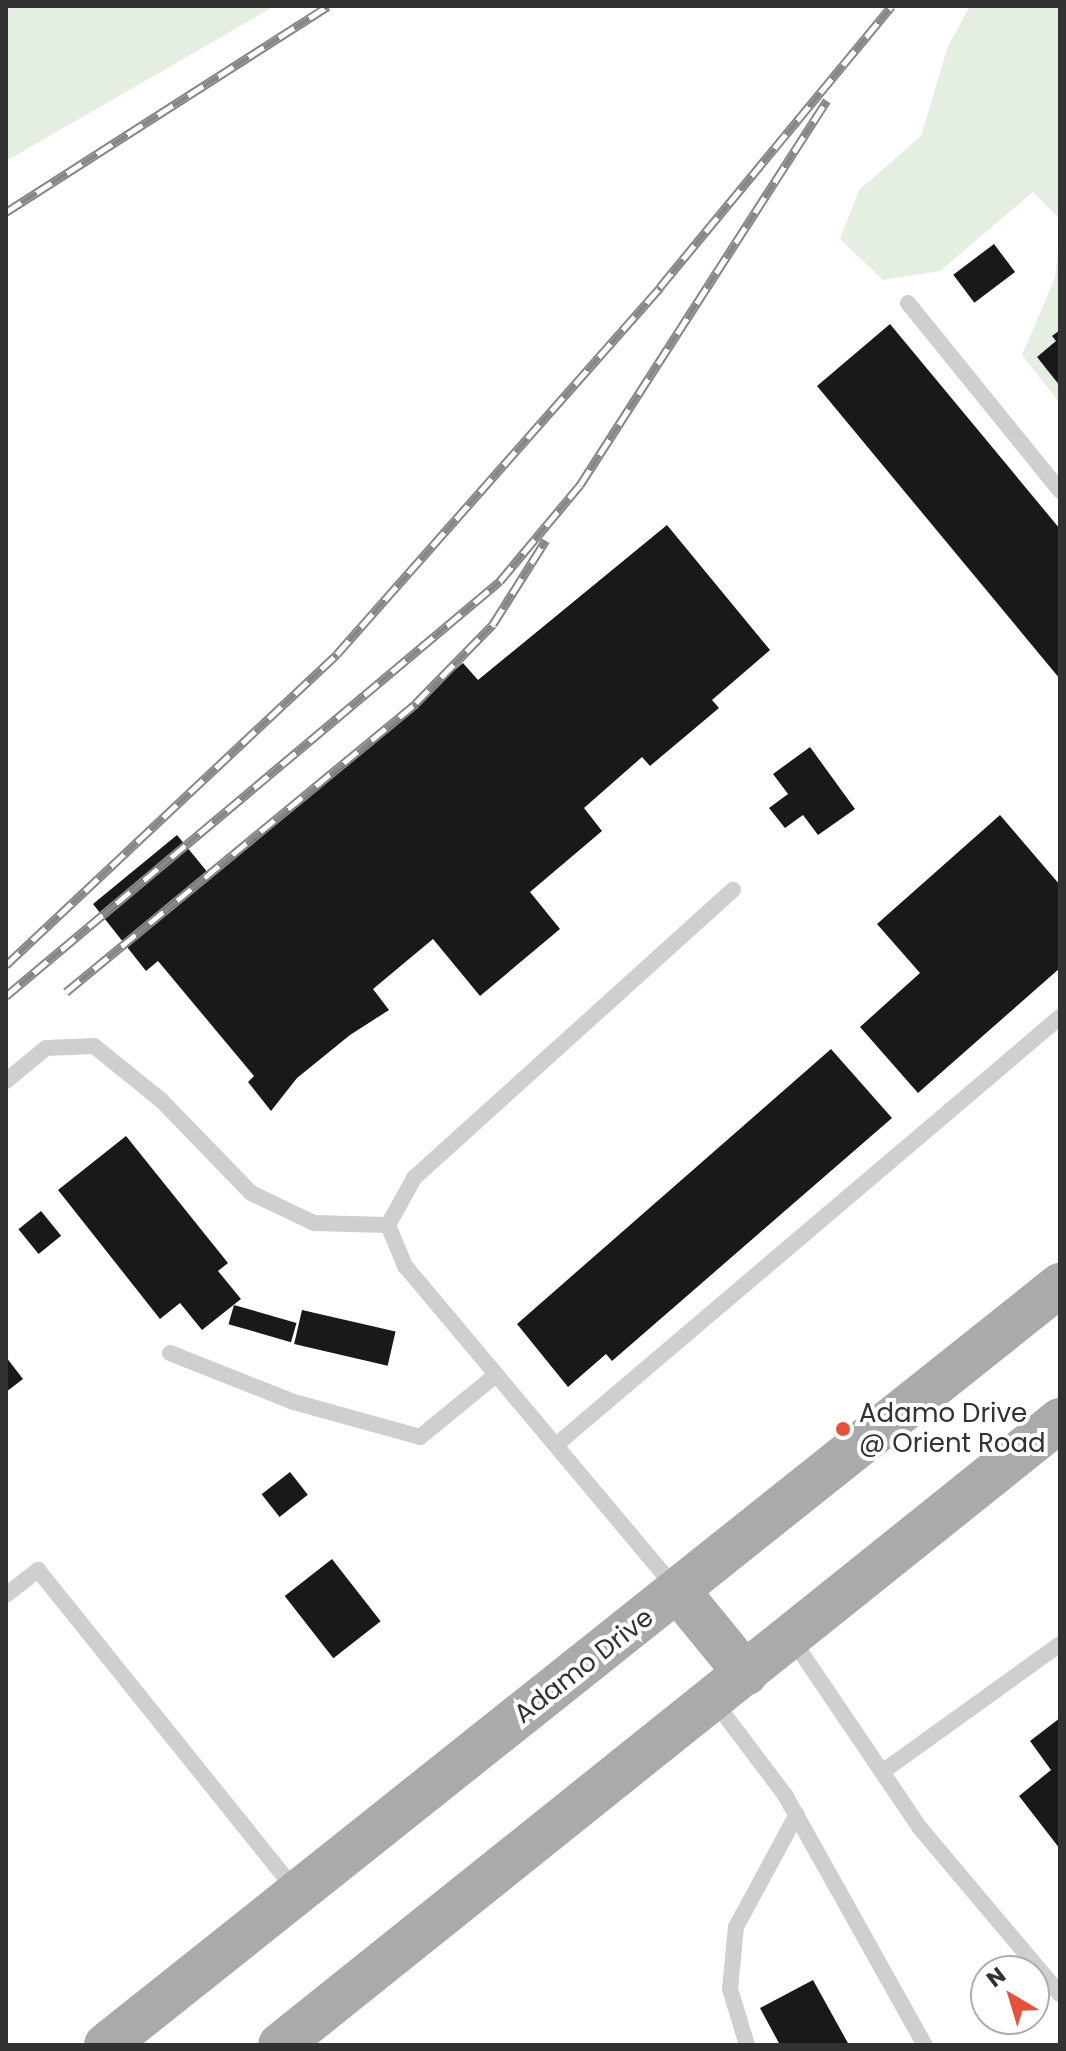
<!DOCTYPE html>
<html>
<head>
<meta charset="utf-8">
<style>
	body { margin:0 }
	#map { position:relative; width:1066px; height:2051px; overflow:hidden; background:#fff; font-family:Poppins,sans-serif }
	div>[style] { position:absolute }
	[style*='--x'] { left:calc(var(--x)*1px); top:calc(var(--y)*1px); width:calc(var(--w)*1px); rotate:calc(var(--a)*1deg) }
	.green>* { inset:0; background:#e5efe1 }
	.building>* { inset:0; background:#191919; transform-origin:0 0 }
	.lane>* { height:16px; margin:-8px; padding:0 8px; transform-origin:8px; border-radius:8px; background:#cfcfcf }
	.primary>* { height:44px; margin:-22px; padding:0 22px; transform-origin:22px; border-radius:22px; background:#aaa }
	.rail>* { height:9px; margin-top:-4.5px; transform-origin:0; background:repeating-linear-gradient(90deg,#fff 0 18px,#878787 0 36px); box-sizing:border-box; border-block:2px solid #878787 }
	.dots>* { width:22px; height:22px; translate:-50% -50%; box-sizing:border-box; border:4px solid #fff; border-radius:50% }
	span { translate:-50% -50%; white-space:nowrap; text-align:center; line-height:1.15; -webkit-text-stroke:8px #fff; paint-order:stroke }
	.poi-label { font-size:26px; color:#323232 }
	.left { translate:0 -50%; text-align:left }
	.street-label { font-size:26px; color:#323232 }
	.frame { position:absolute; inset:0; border:8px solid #323232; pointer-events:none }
	.north { position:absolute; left:970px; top:1955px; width:80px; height:80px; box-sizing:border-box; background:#fff; border:2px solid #adadad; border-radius:50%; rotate:322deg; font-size:22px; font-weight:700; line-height:32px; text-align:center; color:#323232 }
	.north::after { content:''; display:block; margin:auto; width:28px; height:36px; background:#e85136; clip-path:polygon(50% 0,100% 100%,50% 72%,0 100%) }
</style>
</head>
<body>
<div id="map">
	<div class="green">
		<div style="clip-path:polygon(6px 6px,275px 6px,6px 161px)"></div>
		<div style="clip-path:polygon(970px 6px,1060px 6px,1060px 219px,1033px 192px,940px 271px,883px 280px,840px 239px,859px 190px,921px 136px,948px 46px)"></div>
		<div style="clip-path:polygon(1060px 234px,1060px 403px,1022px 355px,1055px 278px)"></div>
	</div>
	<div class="building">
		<div style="left:994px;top:244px;width:35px;height:51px;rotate:53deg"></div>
		<div style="clip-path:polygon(890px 324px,1060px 529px,1060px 679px,817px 386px)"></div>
		<div style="clip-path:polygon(1060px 330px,1060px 386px,1037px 357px,1056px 341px,1052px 336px)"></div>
		<div style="clip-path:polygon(667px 525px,770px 650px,712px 700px,719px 708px,650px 766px,642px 757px,584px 808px,602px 831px,530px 892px,560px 929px,480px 996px,433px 939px,373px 989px,389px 1010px,350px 1035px,297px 1078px,271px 1111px,248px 1082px,254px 1076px,158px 961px,146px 971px,93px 904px,177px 835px,209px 874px,463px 663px,478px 680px)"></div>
		<div style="clip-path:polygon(810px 747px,855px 809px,818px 835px,803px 815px,785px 828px,769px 808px,788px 794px,773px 774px)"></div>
		<div style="clip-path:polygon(1000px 815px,1060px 885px,1060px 968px,918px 1093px,860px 1027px,920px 973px,877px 924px)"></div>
		<div style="clip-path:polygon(831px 1049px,892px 1118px,612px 1361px,606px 1354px,568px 1387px,517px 1324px)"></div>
		<div style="clip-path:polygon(126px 1136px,228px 1263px,218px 1271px,241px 1299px,202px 1330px,180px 1303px,160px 1319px,58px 1190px)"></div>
		<div style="left:41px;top:1211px;width:32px;height:29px;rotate:51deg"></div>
		<div style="left:234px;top:1305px;width:65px;height:20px;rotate:16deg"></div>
		<div style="left:302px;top:1310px;width:96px;height:35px;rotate:13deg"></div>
		<div style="clip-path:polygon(6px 1357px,23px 1379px,6px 1392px)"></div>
		<div style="left:290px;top:1472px;width:29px;height:36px;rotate:52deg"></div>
		<div style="left:332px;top:1559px;width:79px;height:60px;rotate:52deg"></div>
		<div style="clip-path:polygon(1060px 1718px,1060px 1849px,1019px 1796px,1051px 1770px,1030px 1741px)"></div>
		<div style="clip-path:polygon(813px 1980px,849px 2045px,780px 2045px,760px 2008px)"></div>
	</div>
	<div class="lane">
		<div style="--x:908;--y:303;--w:242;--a:51"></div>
		<div style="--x:6;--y:1081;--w:52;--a:-39.5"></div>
		<div style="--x:46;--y:1048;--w:48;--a:-2.4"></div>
		<div style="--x:94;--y:1046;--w:86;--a:38.9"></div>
		<div style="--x:161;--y:1100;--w:129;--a:45.9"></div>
		<div style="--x:251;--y:1193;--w:70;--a:25.5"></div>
		<div style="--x:314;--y:1223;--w:74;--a:1.5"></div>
		<div style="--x:170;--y:1353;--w:133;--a:21.6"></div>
		<div style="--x:294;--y:1402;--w:131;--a:15.5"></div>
		<div style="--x:420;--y:1437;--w:98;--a:-39.2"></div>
		<div style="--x:556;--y:1445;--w:661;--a:-40.34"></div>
		<div style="--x:677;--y:1590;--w:423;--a:-130"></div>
		<div style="--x:405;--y:1266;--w:44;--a:-112.5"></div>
		<div style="--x:388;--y:1225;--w:54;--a:-61"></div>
		<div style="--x:414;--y:1178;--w:430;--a:-42.1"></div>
		<div style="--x:6;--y:1595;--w:41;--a:-38"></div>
		<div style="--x:38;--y:1570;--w:415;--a:51.2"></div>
		<div style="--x:792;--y:1639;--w:228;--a:55.9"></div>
		<div style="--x:920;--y:1828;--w:217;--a:49.9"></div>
		<div style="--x:714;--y:1701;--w:118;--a:52.9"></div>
		<div style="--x:785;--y:1795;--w:287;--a:60.8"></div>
		<div style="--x:882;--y:1772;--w:219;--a:-35.7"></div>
		<div style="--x:747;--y:2045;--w:59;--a:-106.9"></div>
		<div style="--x:730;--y:1989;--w:62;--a:-84.5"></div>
		<div style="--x:736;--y:1927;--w:128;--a:-61.6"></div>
	</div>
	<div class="primary">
		<div style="--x:678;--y:1591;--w:107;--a:50.7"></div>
		<div style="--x:106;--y:2045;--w:1220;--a:-38.54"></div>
		<div style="--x:280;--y:2045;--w:1000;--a:-38.7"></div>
	</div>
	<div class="rail">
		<div style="--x:6;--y:212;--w:382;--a:-32.6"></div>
		<div style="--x:6;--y:965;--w:454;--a:-43.2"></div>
		<div style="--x:337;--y:654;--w:489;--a:-48.6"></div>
		<div style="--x:660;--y:287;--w:364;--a:-50.5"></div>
		<div style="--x:66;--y:992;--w:454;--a:-39.5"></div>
		<div style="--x:416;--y:703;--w:110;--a:-45.7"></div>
		<div style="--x:493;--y:624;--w:99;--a:-57.8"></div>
		<div style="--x:6;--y:996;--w:645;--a:-40.03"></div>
		<div style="--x:500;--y:581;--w:125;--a:-50.2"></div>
		<div style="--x:580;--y:485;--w:457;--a:-57.3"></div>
	</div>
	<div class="dots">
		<div style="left:843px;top:1429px;background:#e85136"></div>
	</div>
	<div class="poi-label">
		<span class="left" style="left:859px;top:1429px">Adamo Drive<br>@ Orient Road</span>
	</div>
	<div class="street-label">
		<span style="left:584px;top:1666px;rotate:-38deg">Adamo Drive</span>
	</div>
	<div class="frame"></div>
	<div class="north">N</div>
</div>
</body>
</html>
